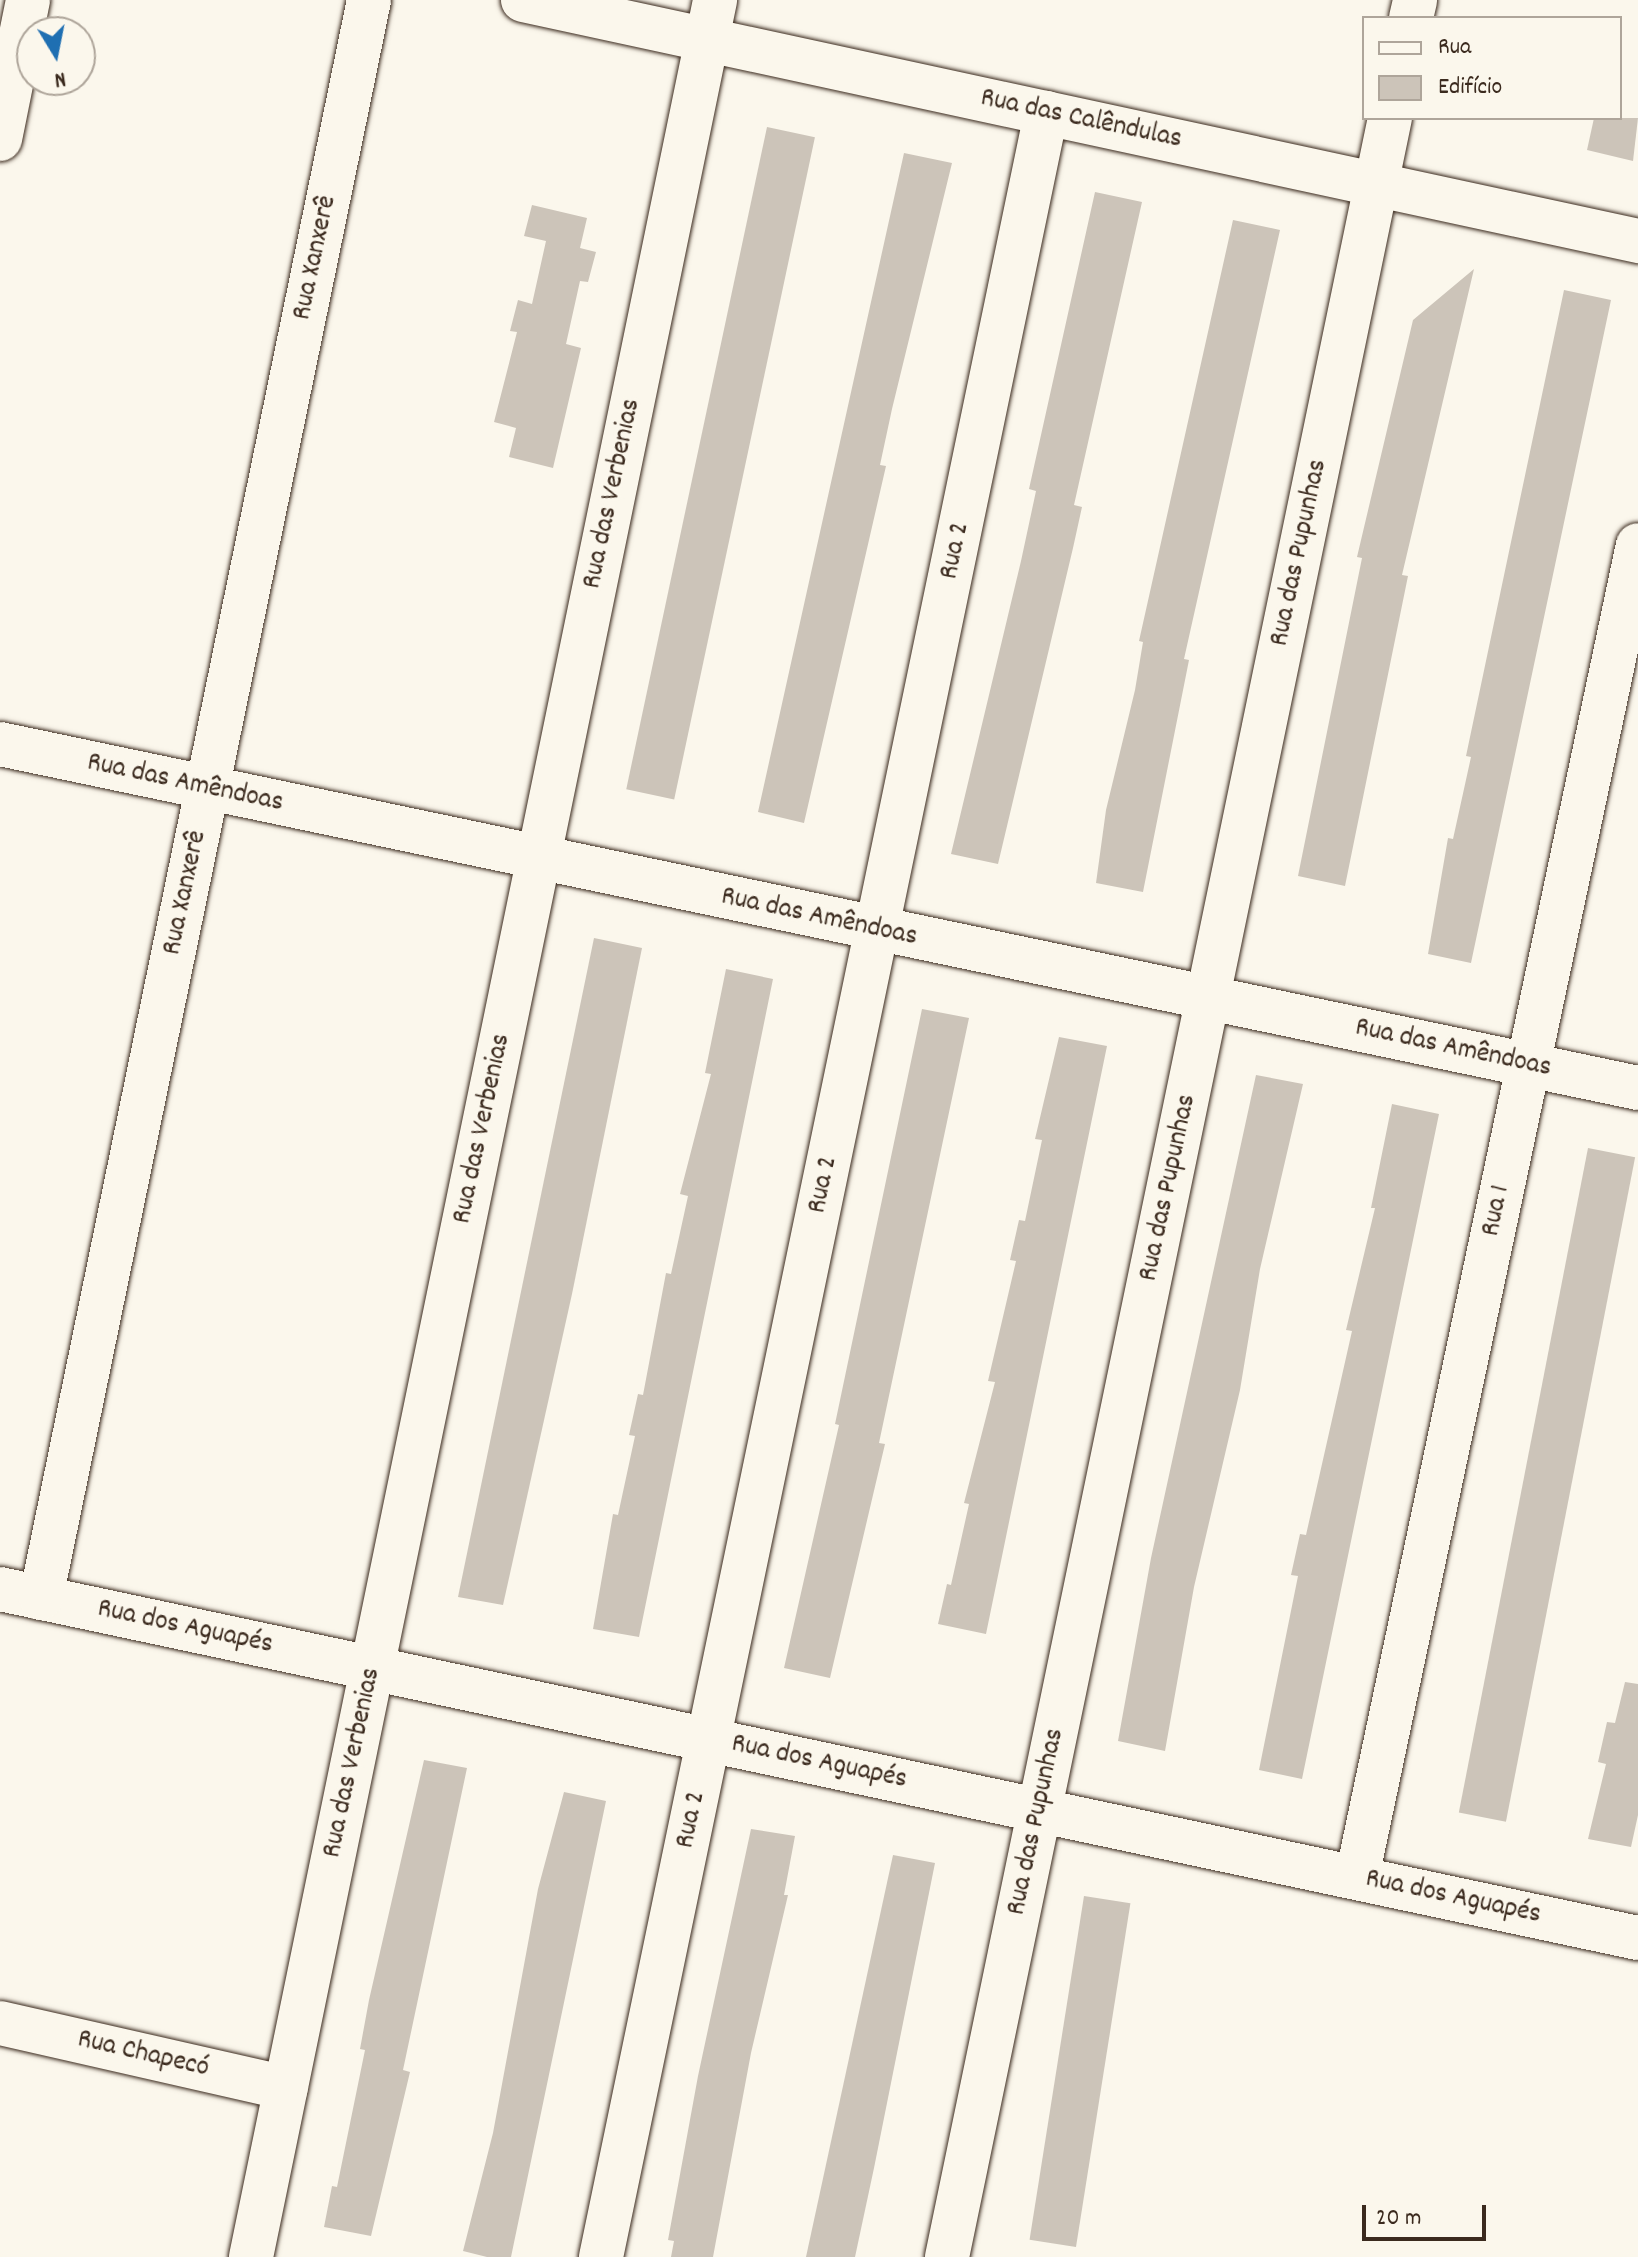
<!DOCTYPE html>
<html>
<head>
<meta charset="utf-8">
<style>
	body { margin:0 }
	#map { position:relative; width:1638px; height:2257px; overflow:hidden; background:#fbf7ec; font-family:Dekko,sans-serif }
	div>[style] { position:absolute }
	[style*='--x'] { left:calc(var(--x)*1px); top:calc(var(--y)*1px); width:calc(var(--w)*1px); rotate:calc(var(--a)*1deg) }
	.building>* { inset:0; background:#ccc4b9; transform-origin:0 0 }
	.roads { filter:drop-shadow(0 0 2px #3b2a1e) drop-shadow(0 0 2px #3b2a1e) }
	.minor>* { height:44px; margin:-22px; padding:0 22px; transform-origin:22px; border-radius:22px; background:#fbf7ec }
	span { translate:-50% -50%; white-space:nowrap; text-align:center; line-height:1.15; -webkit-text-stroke:7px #fbf7ec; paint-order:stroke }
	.street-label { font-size:28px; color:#3b2a1e }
	.legend { position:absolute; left:1362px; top:16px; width:260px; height:104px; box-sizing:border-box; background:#fbf7ec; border:2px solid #aea59a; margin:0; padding:10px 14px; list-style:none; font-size:24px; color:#3b2a1e }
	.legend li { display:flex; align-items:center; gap:16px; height:40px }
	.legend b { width:40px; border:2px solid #aea59a }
	.north { position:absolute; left:16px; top:16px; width:80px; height:80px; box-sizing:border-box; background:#fbf7ec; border:2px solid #aea59a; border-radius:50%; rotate:170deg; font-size:22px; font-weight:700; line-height:32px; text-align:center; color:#3b2a1e }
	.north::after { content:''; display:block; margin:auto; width:28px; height:36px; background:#1f6fb2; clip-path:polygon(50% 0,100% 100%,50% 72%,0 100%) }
	.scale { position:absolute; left:1362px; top:2205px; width:124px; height:36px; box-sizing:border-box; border:4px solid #3b2a1e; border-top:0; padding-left:10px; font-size:24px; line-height:28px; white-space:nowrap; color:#3b2a1e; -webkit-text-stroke:6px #fbf7ec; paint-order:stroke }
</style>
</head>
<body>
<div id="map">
	<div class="building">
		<div style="clip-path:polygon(1594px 118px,1638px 118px,1633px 161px,1587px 150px)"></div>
		<div style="left:767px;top:127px;width:49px;height:677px;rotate:12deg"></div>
		<div style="clip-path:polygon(904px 153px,952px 163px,892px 409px,880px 465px,886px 466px,804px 823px,758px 812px)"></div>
		<div style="clip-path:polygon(1095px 192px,1142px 202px,1074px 505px,1082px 507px,1073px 548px,998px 864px,951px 854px,1021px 561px,1036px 491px,1029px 489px)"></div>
		<div style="clip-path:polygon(532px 205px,587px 218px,580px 248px,596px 252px,588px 282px,580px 281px,566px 344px,581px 348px,553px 468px,509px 457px,516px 428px,494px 422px,517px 332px,510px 331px,518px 300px,532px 304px,546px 241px,524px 236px)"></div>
		<div style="clip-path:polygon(1233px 220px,1280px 230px,1184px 659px,1189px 660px,1143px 892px,1096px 883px,1106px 810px,1135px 690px,1143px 642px,1139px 641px)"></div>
		<div style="clip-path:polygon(1474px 269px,1402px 575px,1408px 576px,1345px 886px,1298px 876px,1362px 558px,1357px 557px,1413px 320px)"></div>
		<div style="clip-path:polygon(1564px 290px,1611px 300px,1471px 963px,1428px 954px,1448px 838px,1453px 839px,1471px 757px,1466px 756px)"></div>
		<div style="clip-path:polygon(594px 938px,642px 948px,572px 1294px,503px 1605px,458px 1597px)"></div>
		<div style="clip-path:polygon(726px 969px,773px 979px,639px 1637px,593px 1629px,613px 1514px,618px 1515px,635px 1436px,629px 1435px,638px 1394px,643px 1395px,666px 1273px,671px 1274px,688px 1196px,680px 1194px,711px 1074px,705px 1073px)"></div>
		<div style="clip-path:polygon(922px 1009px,969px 1018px,879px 1443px,885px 1444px,830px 1678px,784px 1668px,839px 1425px,835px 1424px)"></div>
		<div style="clip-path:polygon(1059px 1037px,1107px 1046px,986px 1634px,938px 1624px,947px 1584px,951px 1585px,969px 1504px,964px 1503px,995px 1382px,988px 1381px,1016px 1261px,1010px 1260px,1019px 1220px,1025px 1221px,1042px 1140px,1035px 1139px)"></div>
		<div style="clip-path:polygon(1256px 1075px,1303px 1084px,1260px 1269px,1240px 1390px,1194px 1587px,1165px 1751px,1118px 1741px,1151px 1558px)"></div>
		<div style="clip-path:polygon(1392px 1104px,1439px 1114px,1302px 1779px,1259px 1770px,1298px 1576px,1291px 1575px,1300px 1534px,1306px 1535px,1352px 1331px,1346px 1330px,1375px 1208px,1371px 1208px)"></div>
		<div style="left:1588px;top:1148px;width:48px;height:677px;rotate:11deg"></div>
		<div style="clip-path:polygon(1625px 1682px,1638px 1684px,1638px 1815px,1631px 1847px,1588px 1839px,1606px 1764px,1598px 1762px,1607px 1722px,1615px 1723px)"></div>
		<div style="clip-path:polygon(424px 1760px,467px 1768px,403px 2070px,410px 2072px,371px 2236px,324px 2227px,332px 2186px,337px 2187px,365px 2050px,360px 2049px,369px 2000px)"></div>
		<div style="clip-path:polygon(564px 1792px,606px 1801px,511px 2257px,487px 2257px,463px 2251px,493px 2133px,538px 1889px)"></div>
		<div style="clip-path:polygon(751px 1829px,795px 1836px,784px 1895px,788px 1895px,751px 2053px,713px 2257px,671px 2257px,674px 2241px,668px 2240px,698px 2076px)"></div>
		<div style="clip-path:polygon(893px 1855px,935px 1863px,874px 2168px,855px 2257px,806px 2257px)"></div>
		<div style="left:1084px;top:1896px;width:47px;height:348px;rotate:9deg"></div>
	</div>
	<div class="roads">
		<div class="minor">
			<div style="--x:523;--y:0;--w:1141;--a:12.2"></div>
			<div style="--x:1411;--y:18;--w:18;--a:-77"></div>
			<div style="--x:0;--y:139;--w:142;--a:-78.6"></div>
			<div style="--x:0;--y:744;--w:1674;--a:11.86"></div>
			<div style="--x:0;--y:1589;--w:1675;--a:12.03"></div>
			<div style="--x:41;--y:1598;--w:1631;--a:-78.4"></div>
			<div style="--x:1357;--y:1877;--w:1361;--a:-78.09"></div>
			<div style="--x:0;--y:2023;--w:293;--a:12.8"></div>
			<div style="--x:251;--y:2257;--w:2304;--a:-78.38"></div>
			<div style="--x:601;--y:2257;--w:2190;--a:-78.27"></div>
			<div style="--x:947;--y:2257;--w:2184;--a:-78.3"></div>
		</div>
	</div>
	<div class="street-label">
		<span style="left:1081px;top:120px;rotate:12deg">Rua das Calêndulas</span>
		<span style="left:316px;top:258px;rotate:-78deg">Rua Xanxerê</span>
		<span style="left:613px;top:494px;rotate:-78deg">Rua das Verbenias</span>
		<span style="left:956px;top:551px;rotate:-78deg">Rua 2</span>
		<span style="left:1300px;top:553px;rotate:-78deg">Rua das Pupunhas</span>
		<span style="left:185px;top:784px;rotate:12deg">Rua das Amêndoas</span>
		<span style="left:186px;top:893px;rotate:-78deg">Rua Xanxerê</span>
		<span style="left:819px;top:918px;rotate:12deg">Rua das Amêndoas</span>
		<span style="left:1453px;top:1049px;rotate:12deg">Rua das Amêndoas</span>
		<span style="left:483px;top:1129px;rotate:-78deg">Rua das Verbenias</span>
		<span style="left:824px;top:1185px;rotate:-78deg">Rua 2</span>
		<span style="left:1169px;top:1188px;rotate:-78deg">Rua das Pupunhas</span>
		<span style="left:1497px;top:1211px;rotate:-78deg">Rua 1</span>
		<span style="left:185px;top:1628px;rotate:12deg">Rua dos Aguapés</span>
		<span style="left:353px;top:1763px;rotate:-78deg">Rua das Verbenias</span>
		<span style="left:819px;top:1763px;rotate:12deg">Rua dos Aguapés</span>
		<span style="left:692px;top:1820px;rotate:-78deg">Rua 2</span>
		<span style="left:1037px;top:1822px;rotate:-78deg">Rua das Pupunhas</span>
		<span style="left:1453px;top:1898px;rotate:12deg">Rua dos Aguapés</span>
		<span style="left:143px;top:2055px;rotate:13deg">Rua Chapecó</span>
	</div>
	<ul class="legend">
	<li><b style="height:10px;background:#fbf7ec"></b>Rua</li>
	<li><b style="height:22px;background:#ccc4b9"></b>Edifício</li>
	</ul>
	<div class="north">N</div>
	<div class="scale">20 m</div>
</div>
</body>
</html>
